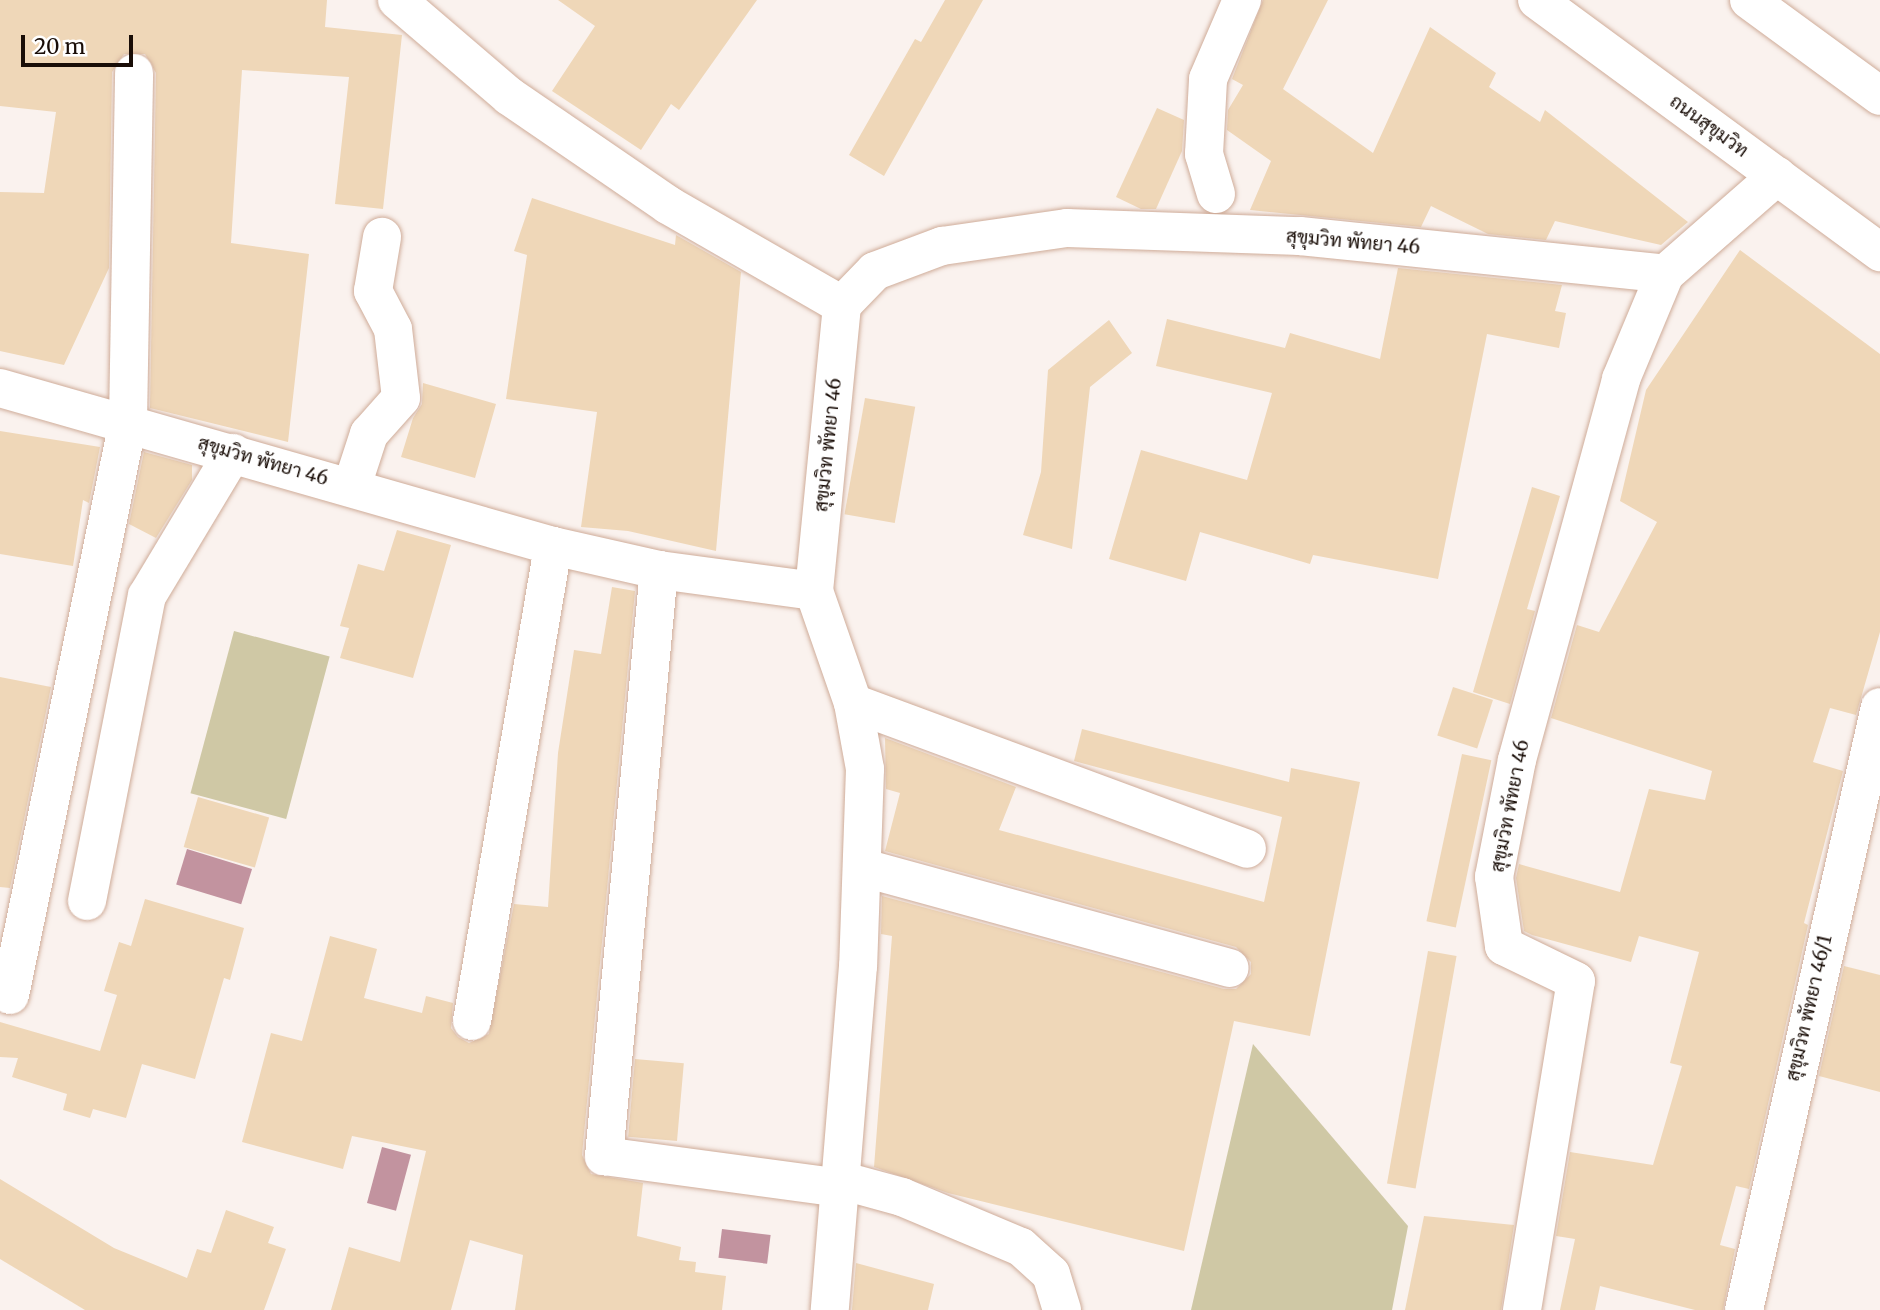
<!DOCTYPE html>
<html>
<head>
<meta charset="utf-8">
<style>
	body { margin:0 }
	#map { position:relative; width:1880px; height:1310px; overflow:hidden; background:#faf2ee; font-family:Merriweather,Sarabun,serif }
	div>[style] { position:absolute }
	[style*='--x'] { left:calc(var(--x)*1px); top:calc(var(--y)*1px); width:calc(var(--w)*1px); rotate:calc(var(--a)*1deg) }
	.green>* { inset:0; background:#cfc8a5; transform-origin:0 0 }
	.water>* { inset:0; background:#c2939f; transform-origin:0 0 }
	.building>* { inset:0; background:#efd7b8; transform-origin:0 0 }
	.roads { filter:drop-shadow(0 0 2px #cfac99) drop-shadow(0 0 2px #cfac99) }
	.minor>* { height:38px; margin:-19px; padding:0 19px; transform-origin:19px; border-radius:19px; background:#fff }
	.highway>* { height:38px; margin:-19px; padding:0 19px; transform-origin:19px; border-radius:19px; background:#fff }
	span { translate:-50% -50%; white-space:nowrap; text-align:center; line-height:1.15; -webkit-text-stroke:6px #fff; paint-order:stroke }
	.street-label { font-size:19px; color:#190d07 }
	.scale { position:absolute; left:21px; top:35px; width:112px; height:32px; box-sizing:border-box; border:4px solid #190d07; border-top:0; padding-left:9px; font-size:21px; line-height:24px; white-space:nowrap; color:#190d07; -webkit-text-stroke:5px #fff; paint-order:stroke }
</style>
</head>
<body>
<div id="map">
	<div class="green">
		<div style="left:234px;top:631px;width:99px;height:168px;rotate:15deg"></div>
		<div style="clip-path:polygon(1253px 1044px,1408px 1226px,1392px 1310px,1191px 1310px)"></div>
	</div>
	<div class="water">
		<div style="left:187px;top:849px;width:68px;height:37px;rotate:17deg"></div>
		<div style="left:382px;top:1147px;width:30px;height:58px;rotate:15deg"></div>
		<div style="left:722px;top:1229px;width:49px;height:29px;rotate:7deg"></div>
	</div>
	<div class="building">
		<div style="clip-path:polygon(0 0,327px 0,325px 27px,402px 35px,383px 209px,335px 204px,349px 77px,242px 70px,231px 243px,309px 254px,288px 442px,150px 408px,156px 73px,145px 54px,124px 54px,112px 72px,109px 268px,64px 365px,0 351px,0 192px,44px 193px,56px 112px,0 106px)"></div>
		<div style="clip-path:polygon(558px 0,757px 0,679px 110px,671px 104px,641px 150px,552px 91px,595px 26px)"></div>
		<div style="clip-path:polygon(945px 0,983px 0,884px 176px,849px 155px,915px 39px,921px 42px)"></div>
		<div style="clip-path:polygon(1263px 0,1328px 0,1283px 89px,1373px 153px,1430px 27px,1496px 73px,1489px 87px,1540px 122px,1545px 110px,1688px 222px,1661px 245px,1555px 221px,1546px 240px,1488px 234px,1431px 206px,1421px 227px,1250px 210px,1271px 161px,1227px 130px,1228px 110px,1243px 85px,1232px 79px)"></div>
		<div style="clip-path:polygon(1157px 108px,1184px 120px,1182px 151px,1156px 209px,1141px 209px,1116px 197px)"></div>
		<div style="clip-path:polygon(532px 198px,675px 245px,676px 235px,741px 272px,716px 551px,628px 531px,581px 527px,597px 412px,506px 399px,527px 255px,514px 251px)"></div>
		<div style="clip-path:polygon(1740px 250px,1880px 354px,1880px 632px,1856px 715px,1830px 708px,1813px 762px,1843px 771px,1804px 923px,1808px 925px,1749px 1189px,1736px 1186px,1720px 1245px,1735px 1249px,1723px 1310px,1695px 1310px,1600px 1286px,1595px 1310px,1560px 1310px,1575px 1239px,1556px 1236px,1570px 1152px,1653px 1165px,1682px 1066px,1670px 1063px,1699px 952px,1639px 936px,1631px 962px,1532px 935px,1524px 931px,1516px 878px,1519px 864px,1620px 892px,1649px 789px,1705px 800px,1712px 771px,1551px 718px,1577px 625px,1599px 632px,1657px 522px,1620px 501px,1646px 390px)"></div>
		<div style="clip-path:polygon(1398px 268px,1562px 285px,1555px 311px,1566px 313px,1559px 348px,1487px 334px,1438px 579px,1313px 555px,1310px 564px,1200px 532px,1186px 581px,1109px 559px,1141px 450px,1247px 480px,1272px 393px,1156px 366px,1167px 319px,1285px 348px,1290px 333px,1380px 359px)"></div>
		<div style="clip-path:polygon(1109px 320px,1132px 353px,1090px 387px,1072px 549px,1023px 535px,1041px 472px,1048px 370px)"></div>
		<div style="clip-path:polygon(423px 383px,496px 404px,475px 478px,401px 457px,413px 418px,422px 404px)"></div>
		<div style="left:865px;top:398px;width:51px;height:118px;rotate:10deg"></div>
		<div style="clip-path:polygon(0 431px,100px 447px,89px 503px,83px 500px,73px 566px,0 554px)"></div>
		<div style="clip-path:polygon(144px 452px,192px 465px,192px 480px,156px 538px,129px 524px)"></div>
		<div style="clip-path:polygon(1532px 487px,1560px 496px,1527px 609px,1535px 611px,1510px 704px,1473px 692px)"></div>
		<div style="clip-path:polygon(397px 530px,451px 545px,413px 678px,340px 658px,349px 628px,340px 626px,358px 564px,384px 571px)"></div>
		<div style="clip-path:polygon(612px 587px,635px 591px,582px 1155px,591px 1174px,643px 1183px,637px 1236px,681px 1247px,679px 1260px,696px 1262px,695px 1272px,726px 1276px,722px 1310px,515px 1310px,523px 1255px,470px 1240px,451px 1310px,331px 1310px,349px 1247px,400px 1262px,426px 1151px,352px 1136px,343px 1169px,242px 1142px,271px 1033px,302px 1041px,330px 936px,377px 949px,364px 998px,422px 1013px,426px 996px,453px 1003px,451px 1028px,458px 1037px,469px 1043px,489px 1034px,514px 904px,548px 907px,558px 753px,574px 650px,601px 654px)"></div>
		<div style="clip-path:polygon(0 677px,51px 687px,10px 888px,0 887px)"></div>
		<div style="left:1453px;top:687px;width:42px;height:51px;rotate:18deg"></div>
		<div style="clip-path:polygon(1082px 729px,1289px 782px,1291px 768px,1360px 782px,1310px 1036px,1234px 1021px,1184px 1251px,948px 1193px,874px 1167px,892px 936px,881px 934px,882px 896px,1224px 989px,1236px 989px,1251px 974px,1251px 962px,1236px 947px,885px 851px,900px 793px,886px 789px,885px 738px,1016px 787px,999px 830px,1264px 902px,1282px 817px,1074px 761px)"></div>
		<div style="left:1462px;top:754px;width:30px;height:171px;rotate:12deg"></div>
		<div style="left:198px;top:797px;width:74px;height:52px;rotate:16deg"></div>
		<div style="clip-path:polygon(145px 899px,244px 928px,230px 980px,224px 978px,195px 1079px,142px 1064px,126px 1118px,93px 1109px,90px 1118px,63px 1110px,67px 1094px,12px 1077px,18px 1058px,0 1057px,0 1022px,100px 1051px,117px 995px,104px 991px,119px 942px,131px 946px)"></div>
		<div style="left:1428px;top:951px;width:29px;height:236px;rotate:10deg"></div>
		<div style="clip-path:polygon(1844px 966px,1880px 975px,1880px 1092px,1819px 1076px)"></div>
		<div style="left:635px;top:1059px;width:49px;height:78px;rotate:5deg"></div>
		<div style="clip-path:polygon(0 1179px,114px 1248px,187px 1278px,197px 1249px,211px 1253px,226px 1210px,274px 1227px,268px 1243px,286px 1249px,264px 1310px,85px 1310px,0 1259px)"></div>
		<div style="clip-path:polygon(1424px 1216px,1514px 1225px,1501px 1310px,1405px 1310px)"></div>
		<div style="clip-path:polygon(856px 1263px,934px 1284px,928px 1310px,852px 1310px)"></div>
	</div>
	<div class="roads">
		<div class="minor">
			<div style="--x:397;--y:0;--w:148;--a:40.6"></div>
			<div style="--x:509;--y:96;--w:193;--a:34.4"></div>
			<div style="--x:668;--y:205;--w:201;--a:29.9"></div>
			<div style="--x:1216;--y:194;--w:42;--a:-106.7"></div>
			<div style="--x:1204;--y:154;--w:75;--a:-86.9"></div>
			<div style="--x:1208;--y:79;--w:86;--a:-66.7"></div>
			<div style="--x:0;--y:388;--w:575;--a:15.95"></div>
			<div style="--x:553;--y:546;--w:109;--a:12.8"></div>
			<div style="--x:659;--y:570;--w:156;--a:7.7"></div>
			<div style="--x:814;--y:591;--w:287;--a:-84.4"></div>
			<div style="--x:842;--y:305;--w:47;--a:-45.9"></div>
			<div style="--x:875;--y:271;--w:72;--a:-20.5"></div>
			<div style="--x:942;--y:246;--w:126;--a:-8.2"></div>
			<div style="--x:1067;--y:228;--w:233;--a:2"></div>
			<div style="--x:1300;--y:236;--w:367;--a:5.9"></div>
			<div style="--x:352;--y:486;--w:55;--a:-71.9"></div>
			<div style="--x:369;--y:434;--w:48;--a:-48.4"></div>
			<div style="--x:401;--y:398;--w:69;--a:-96.6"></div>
			<div style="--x:393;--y:329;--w:43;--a:-117.8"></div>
			<div style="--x:373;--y:291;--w:55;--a:-80.5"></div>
			<div style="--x:659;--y:570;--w:589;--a:95.36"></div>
			<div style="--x:604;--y:1156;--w:238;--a:7.7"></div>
			<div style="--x:814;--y:591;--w:119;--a:70.8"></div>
			<div style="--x:853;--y:703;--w:67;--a:79.7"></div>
			<div style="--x:865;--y:769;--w:197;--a:92"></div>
			<div style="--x:858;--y:966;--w:345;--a:94.7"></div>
			<div style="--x:853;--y:703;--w:420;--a:20.3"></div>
			<div style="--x:864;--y:868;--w:379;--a:15.3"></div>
			<div style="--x:87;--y:901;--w:311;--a:-78.9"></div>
			<div style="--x:147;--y:596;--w:167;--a:-59"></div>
			<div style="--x:10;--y:995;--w:585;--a:-78.36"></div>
			<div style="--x:128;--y:422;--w:349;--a:-89"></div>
			<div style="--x:472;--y:1021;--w:482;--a:-80.3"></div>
			<div style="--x:840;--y:1180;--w:64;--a:15.3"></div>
			<div style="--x:902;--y:1197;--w:129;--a:22.8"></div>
			<div style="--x:1021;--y:1247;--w:40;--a:42"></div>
			<div style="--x:1051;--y:1274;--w:38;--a:73"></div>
			<div style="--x:1522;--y:1310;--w:333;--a:-80.7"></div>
			<div style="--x:1576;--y:981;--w:80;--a:-154.1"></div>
			<div style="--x:1504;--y:946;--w:70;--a:-98.2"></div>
			<div style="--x:1494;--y:877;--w:119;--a:-78.9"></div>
			<div style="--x:1517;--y:760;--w:395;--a:-74.7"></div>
			<div style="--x:1621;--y:379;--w:114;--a:-67.3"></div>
			<div style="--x:1665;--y:274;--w:149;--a:-41.2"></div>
			<div style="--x:1744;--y:1310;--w:618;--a:-77.29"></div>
		</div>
		<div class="highway">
			<div style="--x:1537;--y:0;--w:426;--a:36.3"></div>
			<div style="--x:1749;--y:0;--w:162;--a:36.2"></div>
		</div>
	</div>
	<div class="street-label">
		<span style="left:1709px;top:126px;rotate:36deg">ถนนสุขุมวิท</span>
		<span style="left:1353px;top:242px;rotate:5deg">สุขุมวิท พัทยา 46</span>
		<span style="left:828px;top:445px;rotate:-84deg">สุขุมวิท พัทยา 46</span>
		<span style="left:263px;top:461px;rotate:16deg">สุขุมวิท พัทยา 46</span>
		<span style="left:1510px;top:806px;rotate:-79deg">สุขุมวิท พัทยา 46</span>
		<span style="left:1809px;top:1008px;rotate:-77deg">สุขุมวิท พัทยา 46/1</span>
	</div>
	<div class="scale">20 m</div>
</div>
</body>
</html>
